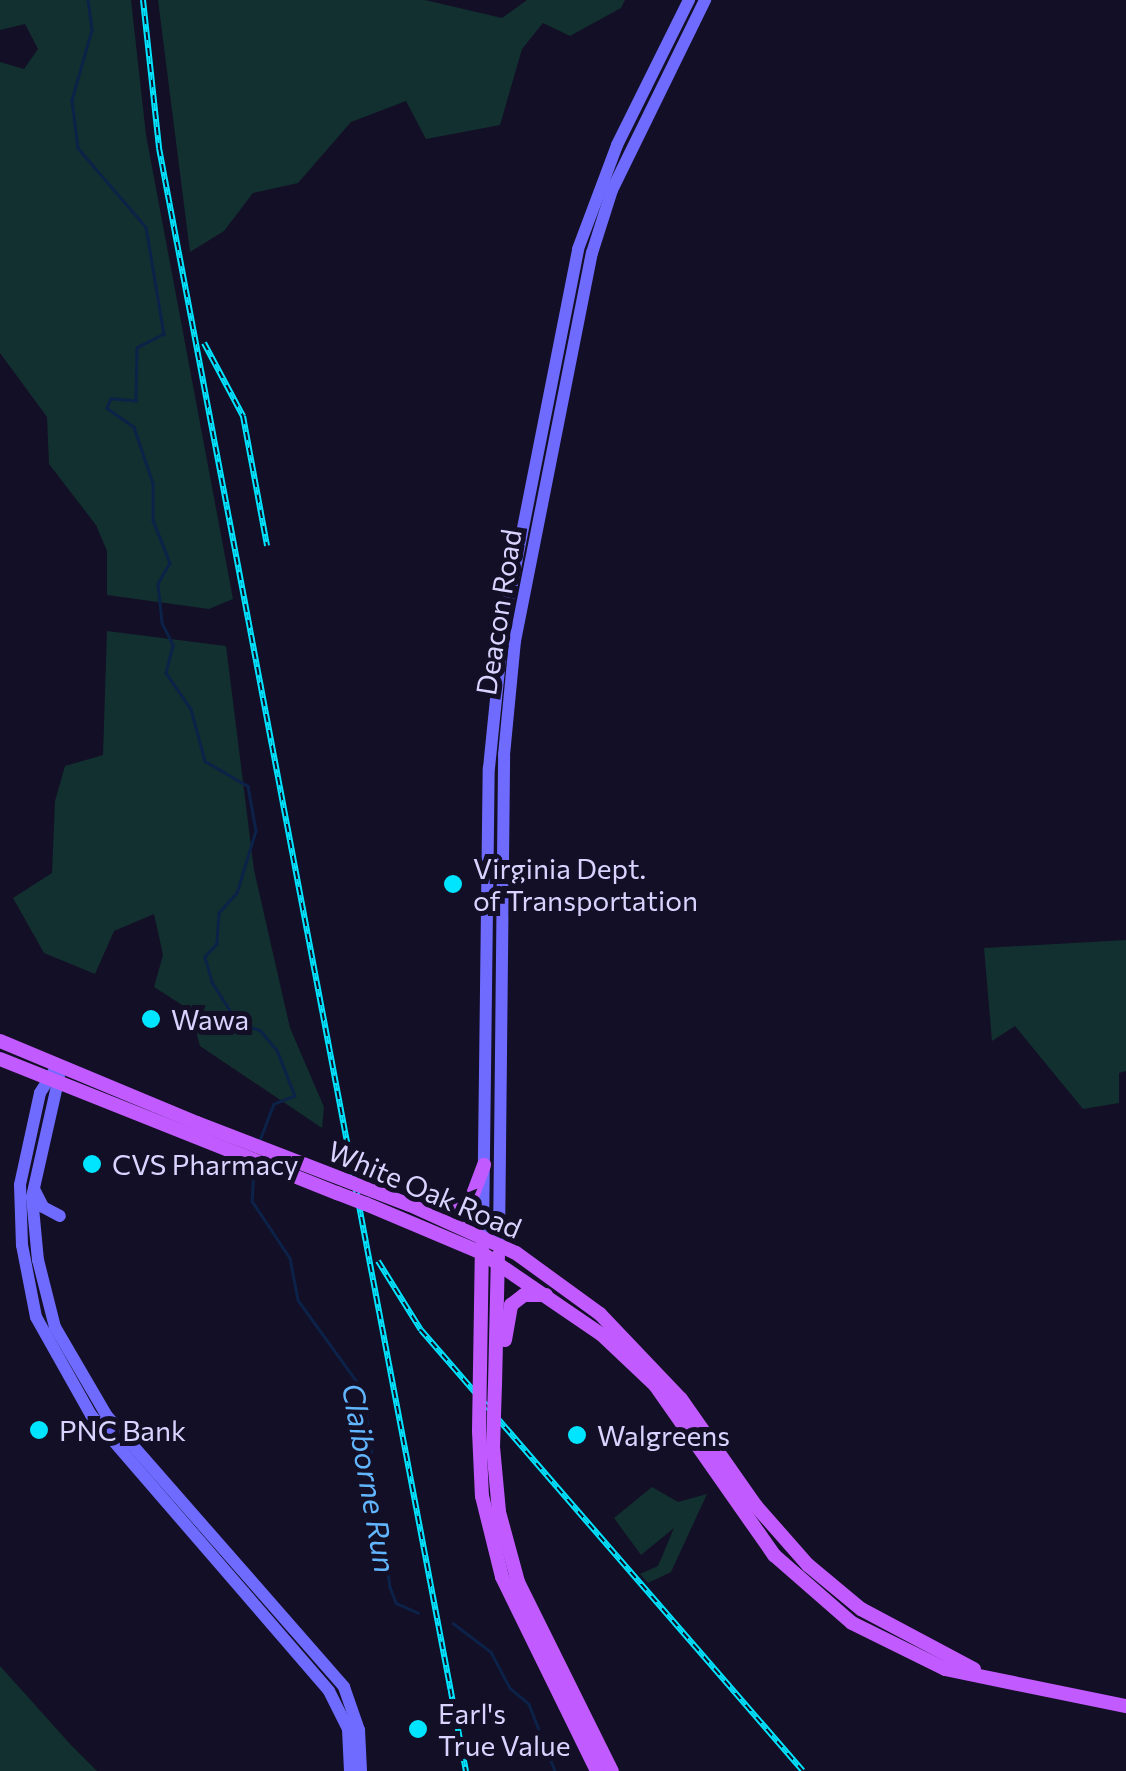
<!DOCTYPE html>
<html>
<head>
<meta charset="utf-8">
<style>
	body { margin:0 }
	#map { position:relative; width:1126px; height:1771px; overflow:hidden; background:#130f26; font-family:Commissioner,sans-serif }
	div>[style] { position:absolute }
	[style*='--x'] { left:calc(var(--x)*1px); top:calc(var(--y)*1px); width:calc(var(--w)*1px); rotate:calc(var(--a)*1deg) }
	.green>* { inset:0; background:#12302f }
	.stream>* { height:2.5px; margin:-1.25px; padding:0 1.25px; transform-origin:1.25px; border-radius:1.25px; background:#0c2248 }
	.secondary>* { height:12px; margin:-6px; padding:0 6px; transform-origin:6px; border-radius:6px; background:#6f6bff }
	.primary>* { height:14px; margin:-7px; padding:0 7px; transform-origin:7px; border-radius:7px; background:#c25bff }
	.rail>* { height:6px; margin-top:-3px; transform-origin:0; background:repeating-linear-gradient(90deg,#130f26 0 8px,#00e5ff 0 16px); box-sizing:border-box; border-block:2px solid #00e5ff }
	.primary-bridge>* { height:14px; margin:-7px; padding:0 7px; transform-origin:7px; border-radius:7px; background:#c25bff }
	.dots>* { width:28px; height:28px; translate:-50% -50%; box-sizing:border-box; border:5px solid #130f26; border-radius:50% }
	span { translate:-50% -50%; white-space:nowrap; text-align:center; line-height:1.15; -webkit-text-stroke:10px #130f26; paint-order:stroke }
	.street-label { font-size:28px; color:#d9d4ff }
	.poi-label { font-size:28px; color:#d9d4ff }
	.left { translate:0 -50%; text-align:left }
	.water-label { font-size:30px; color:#62b6ff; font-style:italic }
</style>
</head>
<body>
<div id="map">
	<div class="green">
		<div style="clip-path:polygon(0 0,131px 0,146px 135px,233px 599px,209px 609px,107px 595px,107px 551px,96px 525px,49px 464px,47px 417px,0 353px,0 62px,24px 69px,38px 49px,25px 24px,0 30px)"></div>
		<div style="clip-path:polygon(158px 0,425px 0,502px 18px,527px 0,625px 0,621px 8px,570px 36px,543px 23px,522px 49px,500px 125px,426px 139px,406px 101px,351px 122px,298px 183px,253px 193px,224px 231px,190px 252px)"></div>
		<div style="clip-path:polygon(107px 631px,226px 646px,254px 870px,290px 1028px,324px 1107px,322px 1128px,200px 1046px,190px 1010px,154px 987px,163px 955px,154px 914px,114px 931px,95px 974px,44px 953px,13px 898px,52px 873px,55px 801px,65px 766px,103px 755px)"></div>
		<div style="clip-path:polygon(1126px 940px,1126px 1071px,1119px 1073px,1119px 1103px,1083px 1109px,1015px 1026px,992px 1041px,984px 948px)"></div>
		<div style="clip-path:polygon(652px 1487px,678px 1502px,707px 1494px,671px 1572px,648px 1583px,640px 1574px,658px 1566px,674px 1528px,641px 1555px,614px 1518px)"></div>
		<div style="clip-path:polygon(0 1666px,71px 1745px,97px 1771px,0 1771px)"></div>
	</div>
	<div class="stream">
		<div style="--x:88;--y:0;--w:30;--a:82"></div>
		<div style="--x:92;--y:30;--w:73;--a:105.9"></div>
		<div style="--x:72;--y:100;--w:48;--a:82.9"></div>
		<div style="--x:78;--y:148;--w:104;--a:49.3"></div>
		<div style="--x:146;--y:227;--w:109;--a:80.5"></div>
		<div style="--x:164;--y:334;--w:30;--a:153"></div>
		<div style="--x:137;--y:348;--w:53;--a:91.1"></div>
		<div style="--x:136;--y:401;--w:25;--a:-175"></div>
		<div style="--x:111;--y:399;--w:10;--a:114"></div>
		<div style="--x:107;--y:408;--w:33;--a:35"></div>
		<div style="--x:134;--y:427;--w:59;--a:71.3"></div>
		<div style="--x:153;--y:483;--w:37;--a:90"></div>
		<div style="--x:153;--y:520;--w:46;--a:68.4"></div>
		<div style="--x:170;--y:563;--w:24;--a:120"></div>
		<div style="--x:158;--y:584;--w:39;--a:84"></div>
		<div style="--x:162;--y:623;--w:25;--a:63"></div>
		<div style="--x:173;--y:645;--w:29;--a:104"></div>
		<div style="--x:166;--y:673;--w:44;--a:55.2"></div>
		<div style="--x:191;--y:709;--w:54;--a:74.9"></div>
		<div style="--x:205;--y:761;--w:50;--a:30.2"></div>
		<div style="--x:248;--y:786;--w:46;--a:79.9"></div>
		<div style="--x:256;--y:831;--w:65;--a:107"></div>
		<div style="--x:237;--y:893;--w:27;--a:132"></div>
		<div style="--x:219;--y:913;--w:31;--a:94"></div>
		<div style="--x:217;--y:944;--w:18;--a:133"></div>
		<div style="--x:205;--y:957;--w:26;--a:74"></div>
		<div style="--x:212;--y:982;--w:49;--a:57.6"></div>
		<div style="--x:238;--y:1023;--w:23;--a:18"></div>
		<div style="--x:260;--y:1030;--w:26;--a:50"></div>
		<div style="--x:277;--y:1050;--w:49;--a:68.6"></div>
		<div style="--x:295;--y:1096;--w:22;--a:159"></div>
		<div style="--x:274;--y:1104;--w:39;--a:111"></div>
		<div style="--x:254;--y:1167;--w:34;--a:93"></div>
		<div style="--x:252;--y:1201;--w:69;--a:56.3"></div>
		<div style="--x:290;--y:1258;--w:43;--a:79.2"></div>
		<div style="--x:298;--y:1300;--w:111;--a:54.2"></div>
		<div style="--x:363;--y:1390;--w:199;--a:82.2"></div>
		<div style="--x:390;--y:1587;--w:17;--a:69"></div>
		<div style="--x:396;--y:1603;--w:24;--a:24"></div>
		<div style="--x:453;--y:1623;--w:48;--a:37.3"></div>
		<div style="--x:491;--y:1652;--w:41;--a:62.2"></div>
		<div style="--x:510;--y:1688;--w:25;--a:40"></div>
		<div style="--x:529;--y:1704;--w:72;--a:68.8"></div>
	</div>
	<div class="secondary">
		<div style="--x:58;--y:1065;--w:33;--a:123"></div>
		<div style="--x:40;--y:1093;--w:94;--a:102.3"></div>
		<div style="--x:20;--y:1185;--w:60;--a:88.1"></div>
		<div style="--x:22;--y:1245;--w:73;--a:79"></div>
		<div style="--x:36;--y:1317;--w:112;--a:60.7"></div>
		<div style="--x:91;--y:1415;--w:364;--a:49.2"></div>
		<div style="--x:329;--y:1691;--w:42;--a:63.4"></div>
		<div style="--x:348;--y:1729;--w:42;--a:87.3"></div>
		<div style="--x:59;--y:1077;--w:123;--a:102.7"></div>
		<div style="--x:32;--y:1197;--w:63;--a:84.6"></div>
		<div style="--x:38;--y:1260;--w:69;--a:75.8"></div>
		<div style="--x:55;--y:1327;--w:103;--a:59.7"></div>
		<div style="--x:107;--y:1416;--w:360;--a:48.8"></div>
		<div style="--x:344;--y:1687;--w:46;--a:70.8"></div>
		<div style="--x:359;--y:1730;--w:41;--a:87.2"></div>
		<div style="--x:35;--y:1191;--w:18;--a:63"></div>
		<div style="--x:43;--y:1207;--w:19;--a:28"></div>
		<div style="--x:483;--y:1235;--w:467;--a:-89.3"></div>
		<div style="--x:489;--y:768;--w:140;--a:-84.2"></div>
		<div style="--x:503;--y:629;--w:387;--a:-78.8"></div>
		<div style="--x:578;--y:249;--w:111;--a:-69.4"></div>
		<div style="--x:617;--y:145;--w:162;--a:-63.6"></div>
		<div style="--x:499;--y:1244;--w:489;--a:-89.4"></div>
		<div style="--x:504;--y:755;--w:115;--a:-84.5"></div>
		<div style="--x:515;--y:641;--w:396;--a:-78.8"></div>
		<div style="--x:592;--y:253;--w:66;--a:-72.4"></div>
		<div style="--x:612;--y:190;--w:212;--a:-63.9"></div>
	</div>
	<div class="primary">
		<div style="--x:0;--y:1041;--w:213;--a:22.6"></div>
		<div style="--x:0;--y:1059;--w:363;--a:21.7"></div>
		<div style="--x:366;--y:1204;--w:126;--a:22.9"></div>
		<div style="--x:482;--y:1253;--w:145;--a:34.3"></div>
		<div style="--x:602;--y:1335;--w:73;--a:43.3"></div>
		<div style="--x:655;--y:1385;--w:208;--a:55"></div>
		<div style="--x:774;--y:1555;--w:103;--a:41.1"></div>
		<div style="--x:852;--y:1623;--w:104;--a:26.3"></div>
		<div style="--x:945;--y:1669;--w:185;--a:11.6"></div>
		<div style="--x:410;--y:1205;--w:116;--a:24.4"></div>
		<div style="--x:516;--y:1253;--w:104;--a:36"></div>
		<div style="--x:600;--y:1314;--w:117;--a:46.4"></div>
		<div style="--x:681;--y:1399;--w:131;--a:55"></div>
		<div style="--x:756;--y:1506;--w:79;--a:48.6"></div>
		<div style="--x:808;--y:1565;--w:69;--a:39.7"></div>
		<div style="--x:861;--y:1609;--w:128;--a:28"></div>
		<div style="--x:442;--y:1215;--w:29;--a:-20"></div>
		<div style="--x:469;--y:1205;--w:43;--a:-69.4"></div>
		<div style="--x:505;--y:1340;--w:36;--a:-80"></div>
		<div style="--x:511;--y:1305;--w:16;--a:-38"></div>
		<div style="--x:524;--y:1295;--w:22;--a:0"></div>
		<div style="--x:480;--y:1369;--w:123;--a:-89.1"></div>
		<div style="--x:495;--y:1385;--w:129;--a:-88.7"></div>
		<div style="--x:479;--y:1431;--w:65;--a:87.4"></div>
		<div style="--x:482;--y:1496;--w:83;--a:76.1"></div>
		<div style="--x:502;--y:1577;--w:216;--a:63.9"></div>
		<div style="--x:493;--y:1447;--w:65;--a:84.7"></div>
		<div style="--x:499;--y:1512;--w:73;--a:74.8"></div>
		<div style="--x:518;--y:1582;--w:211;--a:63.6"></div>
	</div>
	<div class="rail">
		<div style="--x:143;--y:0;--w:149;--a:83.8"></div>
		<div style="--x:159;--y:148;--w:1652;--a:79.29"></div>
		<div style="--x:204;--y:343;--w:83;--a:61.9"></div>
		<div style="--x:243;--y:416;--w:132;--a:79.5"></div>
		<div style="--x:378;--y:1261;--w:81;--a:58.1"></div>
		<div style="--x:421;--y:1330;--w:583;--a:49.1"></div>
	</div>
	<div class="primary-bridge">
		<div style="--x:197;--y:1123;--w:228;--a:21.1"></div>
		<div style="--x:337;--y:1193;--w:31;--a:21"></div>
		<div style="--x:479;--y:1431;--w:62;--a:-89.1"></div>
		<div style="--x:493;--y:1447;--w:62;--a:-88.2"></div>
	</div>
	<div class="dots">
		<div style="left:453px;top:884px;background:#00e5ff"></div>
		<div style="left:151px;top:1019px;background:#00e5ff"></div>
		<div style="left:92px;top:1164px;background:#00e5ff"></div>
		<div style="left:39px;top:1430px;background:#00e5ff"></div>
		<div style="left:577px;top:1435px;background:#00e5ff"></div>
		<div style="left:418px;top:1729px;background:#00e5ff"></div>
	</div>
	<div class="street-label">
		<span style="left:498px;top:612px;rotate:-81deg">Deacon Road</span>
		<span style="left:425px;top:1189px;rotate:23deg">White Oak Road</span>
	</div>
	<div class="poi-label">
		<span class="left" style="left:473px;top:884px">Virginia Dept.<br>of Transportation</span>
		<span class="left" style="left:171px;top:1019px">Wawa</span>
		<span class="left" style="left:112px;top:1164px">CVS Pharmacy</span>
		<span class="left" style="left:59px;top:1430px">PNC Bank</span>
		<span class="left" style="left:597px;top:1435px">Walgreens</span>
		<span class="left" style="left:438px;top:1729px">Earl's<br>True Value</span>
	</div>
	<div class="water-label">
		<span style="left:370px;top:1478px;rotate:80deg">Claiborne Run</span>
	</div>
</div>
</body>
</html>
